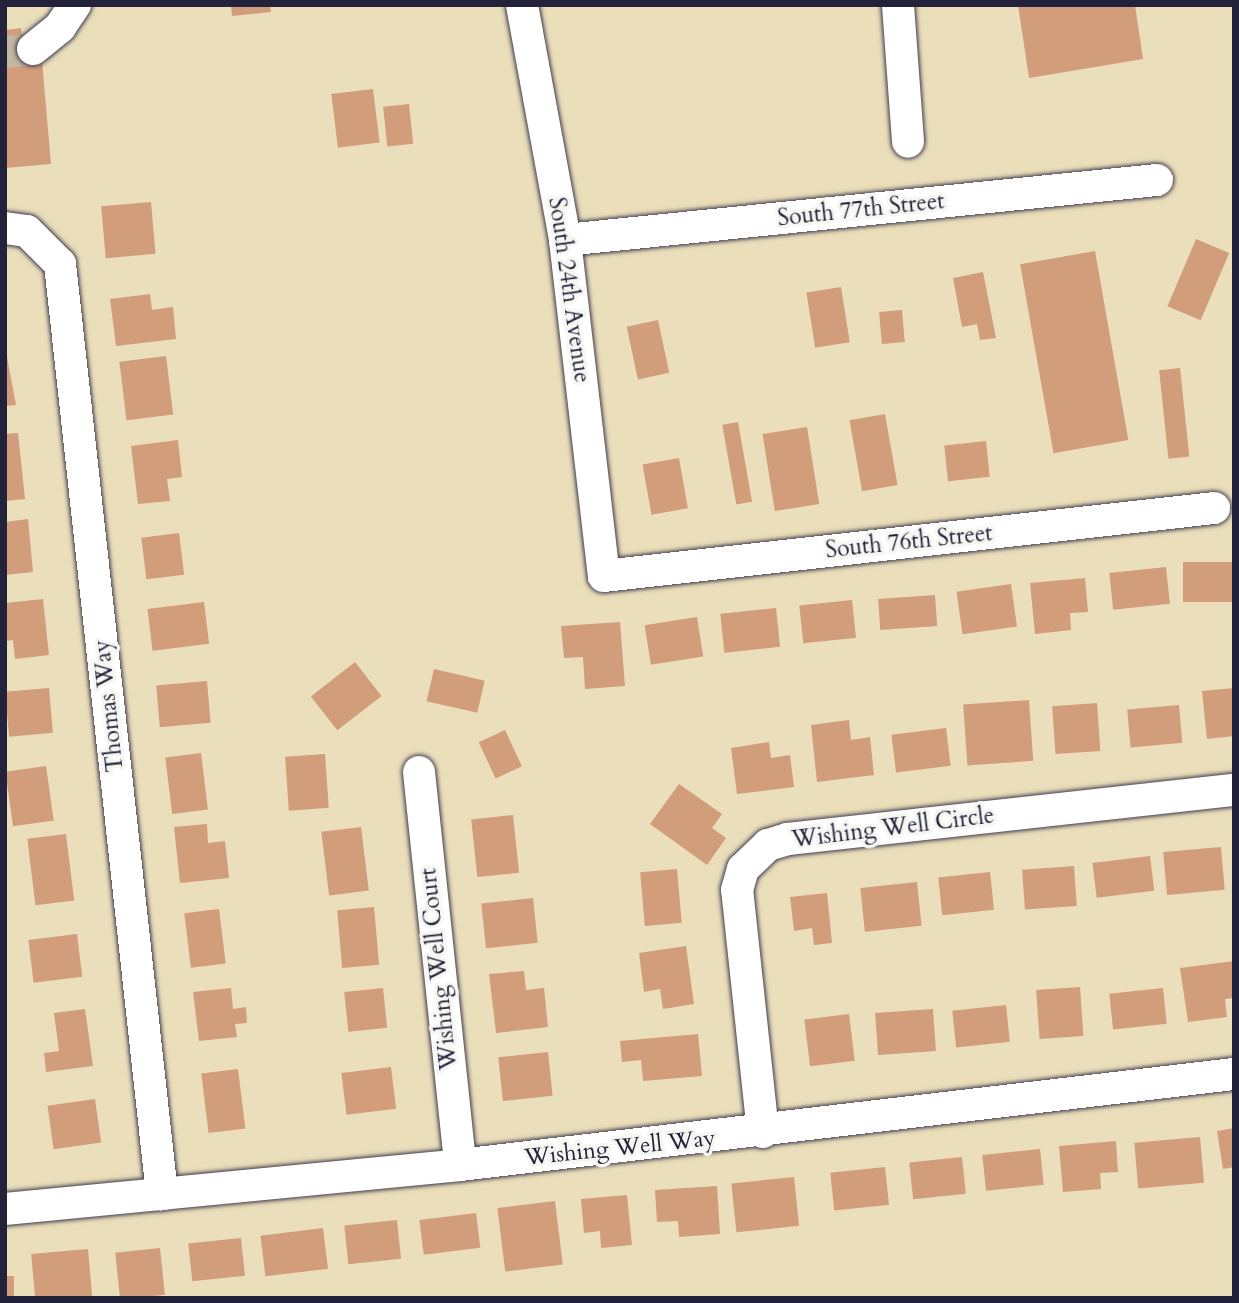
<!DOCTYPE html>
<html>
<head>
<meta charset="utf-8">
<style>
	body { margin:0 }
	#map { position:relative; width:1239px; height:1303px; overflow:hidden; background:#ebdebb; font-family:Cardo,serif }
	div>[style] { position:absolute }
	[style*='--x'] { left:calc(var(--x)*1px); top:calc(var(--y)*1px); width:calc(var(--w)*1px); rotate:calc(var(--a)*1deg) }
	.building>* { inset:0; background:#d29d7b; transform-origin:0 0 }
	.minor-tunnel>* { height:32px; margin-top:-16px; transform-origin:0; background:repeating-linear-gradient(90deg,#c3b8a1 0 32px,transparent 0 48px) }
	.roads { filter:drop-shadow(0 0 2px #403e4e) drop-shadow(0 0 2px #403e4e) }
	.minor>* { height:32px; margin:-16px; padding:0 16px; transform-origin:16px; border-radius:16px; background:#fff }
	span { translate:-50% -50%; white-space:nowrap; text-align:center; line-height:1.15; -webkit-text-stroke:7px #f6f6f2; paint-order:stroke }
	.street-label { font-size:23px; color:#22223b }
	.frame { position:absolute; inset:0; border:7px solid #22223b; pointer-events:none }
</style>
</head>
<body>
<div id="map">
	<div class="building">
		<div style="clip-path:polygon(231px 5px,270px 5px,271px 12px,232px 16px)"></div>
		<div style="clip-path:polygon(1018px 5px,1135px 5px,1143px 59px,1029px 78px)"></div>
		<div style="clip-path:polygon(21px 28px,24px 62px,42px 61px,51px 164px,5px 168px,5px 30px)"></div>
		<div style="left:373px;top:89px;width:54px;height:42px;rotate:83deg"></div>
		<div style="left:409px;top:104px;width:40px;height:26px;rotate:84deg"></div>
		<div style="left:151px;top:202px;width:52px;height:50px;rotate:85deg"></div>
		<div style="left:1196px;top:239px;width:36px;height:73px;rotate:23deg"></div>
		<div style="left:1095px;top:251px;width:192px;height:76px;rotate:80deg"></div>
		<div style="clip-path:polygon(983px 272px,996px 338px,980px 340px,977px 324px,962px 327px,953px 278px)"></div>
		<div style="left:841px;top:287px;width:56px;height:35px;rotate:81deg"></div>
		<div style="clip-path:polygon(150px 294px,152px 310px,173px 307px,176px 339px,116px 346px,110px 299px)"></div>
		<div style="left:902px;top:310px;width:32px;height:23px;rotate:85deg"></div>
		<div style="left:658px;top:320px;width:54px;height:32px;rotate:78deg"></div>
		<div style="clip-path:polygon(5px 346px,16px 405px,5px 406px)"></div>
		<div style="left:166px;top:356px;width:59px;height:47px;rotate:83deg"></div>
		<div style="left:1180px;top:368px;width:89px;height:21px;rotate:84deg"></div>
		<div style="left:885px;top:414px;width:72px;height:36px;rotate:80deg"></div>
		<div style="left:738px;top:422px;width:81px;height:16px;rotate:80deg"></div>
		<div style="left:807px;top:427px;width:78px;height:45px;rotate:81deg"></div>
		<div style="clip-path:polygon(18px 433px,25px 499px,5px 501px,5px 434px)"></div>
		<div style="clip-path:polygon(178px 440px,182px 477px,167px 479px,170px 501px,138px 504px,131px 446px)"></div>
		<div style="left:986px;top:441px;width:36px;height:42px;rotate:84deg"></div>
		<div style="left:679px;top:458px;width:51px;height:37px;rotate:80deg"></div>
		<div style="clip-path:polygon(28px 519px,33px 572px,5px 575px,5px 522px)"></div>
		<div style="left:179px;top:533px;width:42px;height:38px;rotate:83deg"></div>
		<div style="left:1234px;top:562px;width:40px;height:51px;rotate:90deg"></div>
		<div style="left:1166px;top:567px;width:37px;height:57px;rotate:84deg"></div>
		<div style="clip-path:polygon(1085px 578px,1088px 612px,1070px 613px,1071px 630px,1035px 634px,1030px 583px)"></div>
		<div style="left:1011px;top:584px;width:43px;height:55px;rotate:82deg"></div>
		<div style="left:935px;top:595px;width:31px;height:57px;rotate:86deg"></div>
		<div style="clip-path:polygon(43px 599px,49px 655px,15px 659px,13px 640px,5px 641px,5px 603px)"></div>
		<div style="left:852px;top:600px;width:38px;height:53px;rotate:84deg"></div>
		<div style="left:204px;top:602px;width:42px;height:57px;rotate:83deg"></div>
		<div style="left:776px;top:608px;width:39px;height:56px;rotate:84deg"></div>
		<div style="left:697px;top:617px;width:40px;height:53px;rotate:81deg"></div>
		<div style="clip-path:polygon(620px 622px,625px 686px,585px 689px,583px 657px,564px 658px,561px 626px)"></div>
		<div style="left:355px;top:662px;width:43px;height:56px;rotate:52deg"></div>
		<div style="left:434px;top:669px;width:52px;height:33px;rotate:13deg"></div>
		<div style="left:207px;top:681px;width:42px;height:51px;rotate:85deg"></div>
		<div style="left:49px;top:688px;width:45px;height:44px;rotate:85deg"></div>
		<div style="clip-path:polygon(1234px 688px,1234px 736px,1207px 739px,1202px 691px)"></div>
		<div style="left:1029px;top:700px;width:61px;height:66px;rotate:86deg"></div>
		<div style="left:1097px;top:703px;width:48px;height:45px;rotate:86deg"></div>
		<div style="left:1179px;top:705px;width:38px;height:52px;rotate:85deg"></div>
		<div style="clip-path:polygon(849px 720px,851px 740px,870px 737px,874px 775px,817px 782px,811px 725px)"></div>
		<div style="left:946px;top:728px;width:38px;height:55px;rotate:83deg"></div>
		<div style="left:505px;top:730px;width:40px;height:29px;rotate:65deg"></div>
		<div style="clip-path:polygon(769px 742px,771px 758px,790px 755px,794px 787px,737px 794px,731px 748px)"></div>
		<div style="left:201px;top:753px;width:57px;height:36px;rotate:83deg"></div>
		<div style="left:325px;top:754px;width:54px;height:40px;rotate:86deg"></div>
		<div style="left:46px;top:766px;width:55px;height:41px;rotate:82deg"></div>
		<div style="clip-path:polygon(679px 784px,722px 814px,712px 828px,726px 838px,707px 865px,650px 824px)"></div>
		<div style="left:513px;top:815px;width:58px;height:42px;rotate:84deg"></div>
		<div style="clip-path:polygon(207px 824px,208px 843px,225px 841px,229px 878px,180px 883px,174px 827px)"></div>
		<div style="left:361px;top:827px;width:64px;height:40px;rotate:83deg"></div>
		<div style="left:66px;top:834px;width:67px;height:39px;rotate:83deg"></div>
		<div style="left:1221px;top:847px;width:43px;height:58px;rotate:85deg"></div>
		<div style="left:1150px;top:856px;width:35px;height:58px;rotate:83deg"></div>
		<div style="left:1074px;top:866px;width:40px;height:52px;rotate:86deg"></div>
		<div style="left:677px;top:869px;width:54px;height:37px;rotate:85deg"></div>
		<div style="left:990px;top:872px;width:38px;height:52px;rotate:84deg"></div>
		<div style="left:917px;top:882px;width:44px;height:57px;rotate:84deg"></div>
		<div style="clip-path:polygon(827px 893px,832px 943px,814px 945px,812px 928px,794px 931px,790px 897px)"></div>
		<div style="left:533px;top:898px;width:45px;height:52px;rotate:84deg"></div>
		<div style="left:374px;top:907px;width:58px;height:37px;rotate:85deg"></div>
		<div style="left:219px;top:909px;width:55px;height:35px;rotate:83deg"></div>
		<div style="left:77px;top:934px;width:43px;height:49px;rotate:83deg"></div>
		<div style="clip-path:polygon(686px 946px,694px 1004px,663px 1009px,660px 989px,644px 992px,639px 953px)"></div>
		<div style="clip-path:polygon(1234px 961px,1234px 998px,1225px 999px,1227px 1017px,1188px 1022px,1180px 968px)"></div>
		<div style="clip-path:polygon(524px 971px,526px 990px,544px 988px,548px 1027px,496px 1033px,489px 974px)"></div>
		<div style="left:1080px;top:987px;width:49px;height:44px;rotate:86deg"></div>
		<div style="clip-path:polygon(231px 988px,233px 1009px,246px 1007px,247px 1023px,235px 1024px,237px 1037px,199px 1041px,193px 992px)"></div>
		<div style="left:383px;top:988px;width:40px;height:39px;rotate:84deg"></div>
		<div style="left:1163px;top:988px;width:36px;height:54px;rotate:84deg"></div>
		<div style="left:1006px;top:1005px;width:37px;height:54px;rotate:84deg"></div>
		<div style="clip-path:polygon(85px 1009px,93px 1066px,46px 1072px,44px 1053px,59px 1051px,54px 1013px)"></div>
		<div style="left:933px;top:1009px;width:42px;height:58px;rotate:86deg"></div>
		<div style="left:849px;top:1014px;width:47px;height:45px;rotate:83deg"></div>
		<div style="clip-path:polygon(698px 1034px,702px 1076px,643px 1081px,641px 1060px,622px 1062px,620px 1041px)"></div>
		<div style="left:548px;top:1052px;width:44px;height:50px;rotate:84deg"></div>
		<div style="left:391px;top:1067px;width:42px;height:50px;rotate:83deg"></div>
		<div style="left:238px;top:1069px;width:60px;height:37px;rotate:83deg"></div>
		<div style="left:95px;top:1099px;width:44px;height:48px;rotate:82deg"></div>
		<div style="clip-path:polygon(1234px 1128px,1234px 1167px,1223px 1169px,1217px 1131px)"></div>
		<div style="left:1200px;top:1137px;width:46px;height:66px;rotate:85deg"></div>
		<div style="clip-path:polygon(1116px 1141px,1118px 1172px,1100px 1173px,1101px 1189px,1063px 1192px,1059px 1146px)"></div>
		<div style="left:1040px;top:1149px;width:36px;height:58px;rotate:84deg"></div>
		<div style="left:962px;top:1157px;width:37px;height:53px;rotate:84deg"></div>
		<div style="left:885px;top:1167px;width:38px;height:55px;rotate:84deg"></div>
		<div style="left:794px;top:1177px;width:49px;height:63px;rotate:84deg"></div>
		<div style="clip-path:polygon(717px 1186px,720px 1234px,679px 1237px,678px 1221px,657px 1222px,655px 1190px)"></div>
		<div style="clip-path:polygon(627px 1195px,632px 1245px,601px 1248px,600px 1231px,584px 1233px,581px 1199px)"></div>
		<div style="left:555px;top:1201px;width:64px;height:58px;rotate:83deg"></div>
		<div style="left:476px;top:1213px;width:35px;height:57px;rotate:83deg"></div>
		<div style="left:397px;top:1220px;width:39px;height:53px;rotate:84deg"></div>
		<div style="left:323px;top:1228px;width:41px;height:63px;rotate:83deg"></div>
		<div style="left:241px;top:1238px;width:38px;height:53px;rotate:84deg"></div>
		<div style="left:160px;top:1248px;width:47px;height:45px;rotate:84deg"></div>
		<div style="left:88px;top:1249px;width:49px;height:57px;rotate:85deg"></div>
		<div style="left:5px;top:1276px;width:9px;height:22px"></div>
	</div>
	<div class="minor-tunnel">
		<div style="--x:5;--y:52;--w:28;--a:-6"></div>
	</div>
	<div class="roads">
		<div class="minor">
			<div style="--x:522;--y:5;--w:239;--a:79.6"></div>
			<div style="--x:565;--y:240;--w:338;--a:83.4"></div>
			<div style="--x:604;--y:576;--w:614;--a:-6.36"></div>
			<div style="--x:898;--y:5;--w:137;--a:85.8"></div>
			<div style="--x:33;--y:49;--w:35;--a:-39"></div>
			<div style="--x:60;--y:27;--w:27;--a:-56"></div>
			<div style="--x:5;--y:228;--w:22;--a:8"></div>
			<div style="--x:27;--y:231;--w:47;--a:45"></div>
			<div style="--x:60;--y:264;--w:936;--a:83.74"></div>
			<div style="--x:565;--y:240;--w:595;--a:-5.79"></div>
			<div style="--x:419;--y:772;--w:395;--a:84"></div>
			<div style="--x:763;--y:1132;--w:243;--a:-96.1"></div>
			<div style="--x:737;--y:890;--w:22;--a:-74"></div>
			<div style="--x:743;--y:869;--w:35;--a:-44"></div>
			<div style="--x:768;--y:845;--w:21;--a:-17"></div>
			<div style="--x:788;--y:839;--w:449;--a:-6.3"></div>
			<div style="--x:5;--y:1209;--w:457;--a:-5.5"></div>
			<div style="--x:460;--y:1165;--w:779;--a:-6.71"></div>
		</div>
	</div>
	<div class="street-label">
		<span style="left:861px;top:210px;rotate:-6deg">South 77th Street</span>
		<span style="left:569px;top:290px;rotate:82deg">South 24th Avenue</span>
		<span style="left:909px;top:542px;rotate:-6deg">South 76th Street</span>
		<span style="left:109px;top:706px;rotate:-96deg">Thomas Way</span>
		<span style="left:893px;top:828px;rotate:-7deg">Wishing Well Circle</span>
		<span style="left:439px;top:969px;rotate:-96deg">Wishing Well Court</span>
		<span style="left:620px;top:1148px;rotate:-6deg">Wishing Well Way</span>
	</div>
	<div class="frame"></div>
</div>
</body>
</html>
